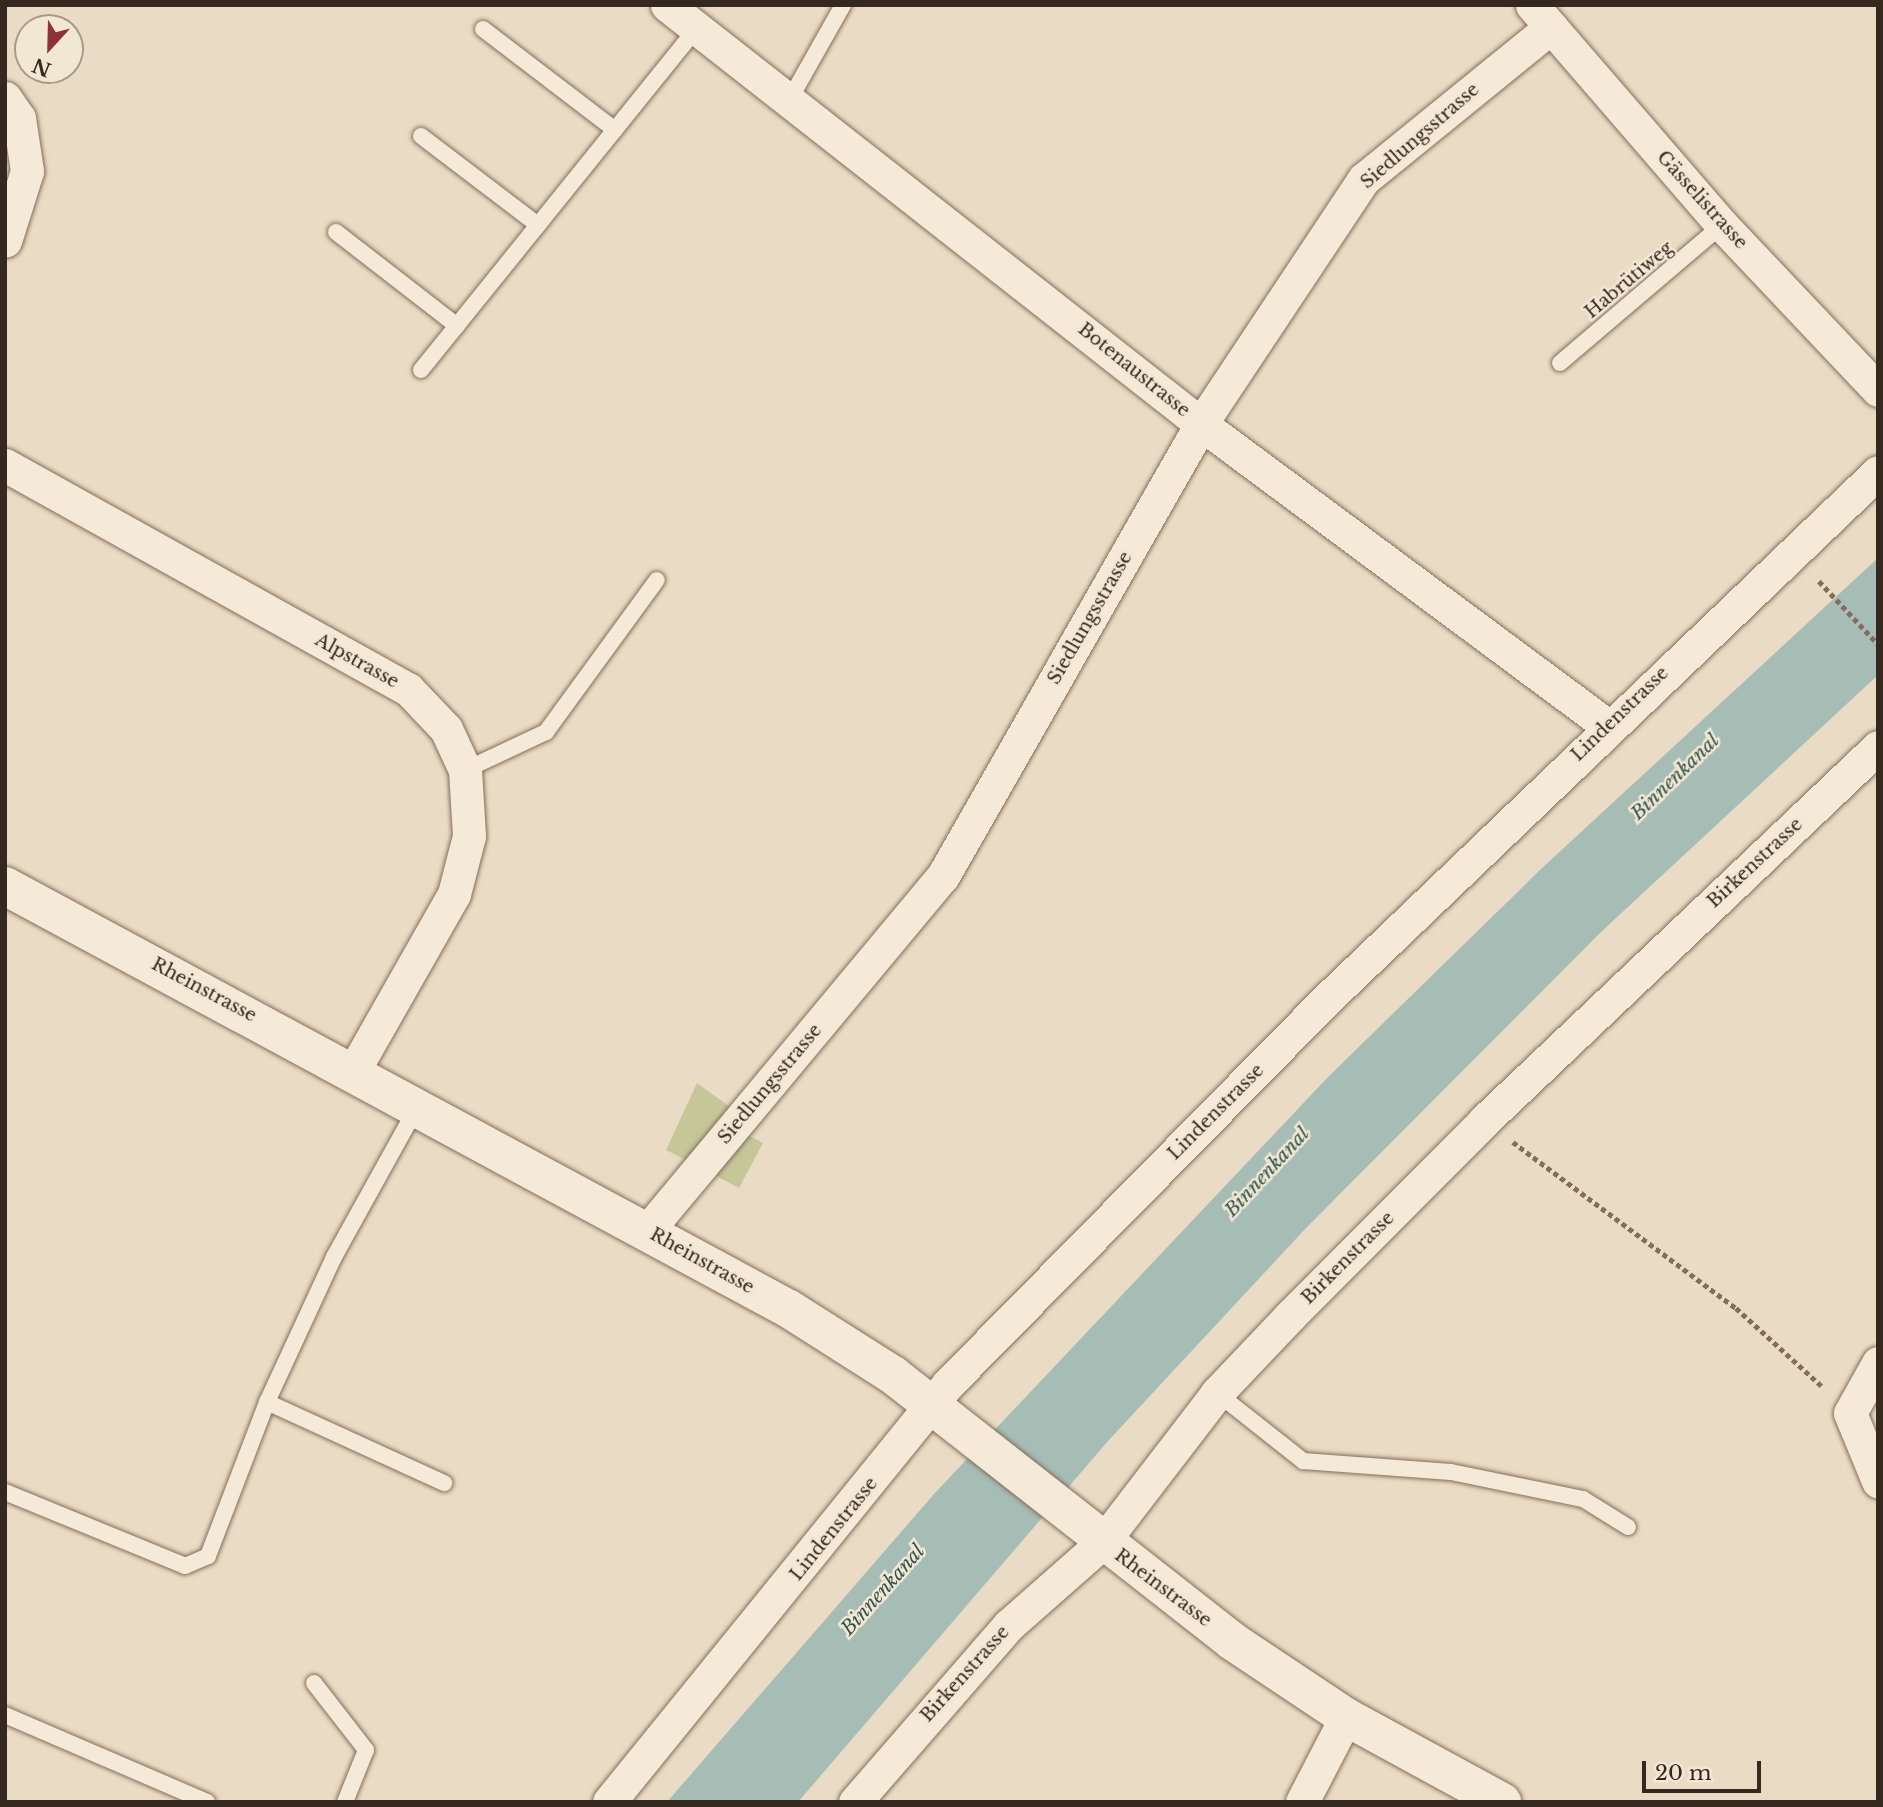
<!DOCTYPE html>
<html>
<head>
<meta charset="utf-8">
<style>
	body { margin:0 }
	#map { position:relative; width:1883px; height:1807px; overflow:hidden; background:#eadcc4; font-family:"Libre Baskerville",serif }
	div>[style] { position:absolute }
	[style*='--x'] { left:calc(var(--x)*1px); top:calc(var(--y)*1px); width:calc(var(--w)*1px); rotate:calc(var(--a)*1deg) }
	.green>* { inset:0; background:#c5c799 }
	.water>* { inset:0; background:#a6bdb5 }
	.path>* { height:4.5px; margin-top:-2.25px; transform-origin:0; background:repeating-linear-gradient(90deg,#836e5c 0 5px,transparent 0 8.5px) }
	.roads { filter:drop-shadow(0 0 2px #836e5c) drop-shadow(0 0 2px #836e5c) }
	.lane>* { height:16px; margin:-8px; padding:0 8px; transform-origin:8px; border-radius:8px; background:#f5ead7 }
	.street>* { height:33px; margin:-16.5px; padding:0 16.5px; transform-origin:16.5px; border-radius:16.5px; background:#f5ead7 }
	.secondary>* { height:38px; margin:-19px; padding:0 19px; transform-origin:19px; border-radius:19px; background:#f5ead7 }
	span { translate:-50% -50%; white-space:nowrap; text-align:center; line-height:1.15; -webkit-text-stroke:5px #f2e7d3; paint-order:stroke }
	.street-label { font-size:18px; color:#34281f }
	.water-label { font-size:19px; color:#2f534e; font-style:italic }
	.frame { position:absolute; inset:0; border:7px solid #34281f; pointer-events:none }
	.north { position:absolute; left:14px; top:14px; width:70px; height:70px; box-sizing:border-box; background:#f2e7d3; border:2px solid #a69b8b; border-radius:50%; rotate:202deg; font-size:19px; font-weight:700; line-height:28px; text-align:center; color:#34281f }
	.north::after { content:''; display:block; margin:auto; width:24px; height:32px; background:#8c3239; clip-path:polygon(50% 0,100% 100%,50% 72%,0 100%) }
	.scale { position:absolute; left:1642px; top:1761px; width:119px; height:32px; box-sizing:border-box; border:4px solid #34281f; border-top:0; padding-left:9px; font-size:21px; line-height:24px; white-space:nowrap; color:#34281f; -webkit-text-stroke:5px #f2e7d3; paint-order:stroke }
</style>
</head>
<body>
<div id="map">
	<div class="green">
		<div style="clip-path:polygon(697px 1083px,730px 1107px,686px 1160px,666px 1150px)"></div>
		<div style="clip-path:polygon(746px 1134px,763px 1143px,739px 1188px,712px 1174px)"></div>
	</div>
	<div class="water">
		<div style="clip-path:polygon(1878px 558px,1878px 675px,1601px 932px,1307px 1227px,1108px 1441px,798px 1802px,667px 1802px,934px 1494px,1328px 1077px,1541px 869px)"></div>
	</div>
	<div class="path">
		<div style="--x:1819;--y:581;--w:86;--a:46.9"></div>
		<div style="--x:1513;--y:1142;--w:278;--a:36.7"></div>
		<div style="--x:1736;--y:1308;--w:119;--a:42.3"></div>
	</div>
	<div class="roads">
		<div class="lane">
			<div style="--x:483;--y:29;--w:166;--a:37.4"></div>
			<div style="--x:791;--y:97;--w:106;--a:-60.5"></div>
			<div style="--x:421;--y:136;--w:147;--a:37.3"></div>
			<div style="--x:336;--y:232;--w:153;--a:37.8"></div>
			<div style="--x:1560;--y:363;--w:213;--a:-40.4"></div>
			<div style="--x:421;--y:370;--w:439;--a:-51.1"></div>
			<div style="--x:465;--y:770;--w:89;--a:-25.1"></div>
			<div style="--x:546;--y:732;--w:188;--a:-53.9"></div>
			<div style="--x:1217;--y:1393;--w:110;--a:38.3"></div>
			<div style="--x:1303;--y:1461;--w:148;--a:4.3"></div>
			<div style="--x:1451;--y:1472;--w:135;--a:11.6"></div>
			<div style="--x:1583;--y:1499;--w:53;--a:31.9"></div>
			<div style="--x:267;--y:1402;--w:195;--a:24.6"></div>
			<div style="--x:5;--y:1492;--w:195;--a:22.3"></div>
			<div style="--x:185;--y:1566;--w:25;--a:-23"></div>
			<div style="--x:208;--y:1556;--w:165;--a:-69"></div>
			<div style="--x:267;--y:1402;--w:160;--a:-65.2"></div>
			<div style="--x:334;--y:1257;--w:171;--a:-61"></div>
			<div style="--x:314;--y:1683;--w:85;--a:52.2"></div>
			<div style="--x:366;--y:1750;--w:56;--a:112"></div>
			<div style="--x:5;--y:1715;--w:220;--a:23.3"></div>
		</div>
		<div class="street">
			<div style="--x:667;--y:5;--w:679;--a:38.12"></div>
			<div style="--x:1201;--y:424;--w:507;--a:36.58"></div>
			<div style="--x:1532;--y:5;--w:291;--a:49.2"></div>
			<div style="--x:1722;--y:225;--w:227;--a:46.6"></div>
			<div style="--x:5;--y:98;--w:24;--a:55"></div>
			<div style="--x:19;--y:118;--w:54;--a:81.4"></div>
			<div style="--x:27;--y:171;--w:73;--a:107.4"></div>
			<div style="--x:5;--y:465;--w:461;--a:29.1"></div>
			<div style="--x:408;--y:689;--w:55;--a:46.5"></div>
			<div style="--x:446;--y:729;--w:45;--a:65.1"></div>
			<div style="--x:465;--y:770;--w:66;--a:86.5"></div>
			<div style="--x:469;--y:836;--w:60;--a:104.5"></div>
			<div style="--x:454;--y:894;--w:202;--a:119.6"></div>
			<div style="--x:647;--y:1231;--w:462;--a:-50.2"></div>
			<div style="--x:943;--y:876;--w:520;--a:-60.28"></div>
			<div style="--x:1201;--y:424;--w:294;--a:-56.4"></div>
			<div style="--x:1364;--y:179;--w:241;--a:-39.1"></div>
			<div style="--x:1878;--y:1363;--w:57;--a:119.2"></div>
			<div style="--x:1850;--y:1413;--w:74;--a:67.6"></div>
			<div style="--x:609;--y:1802;--w:538;--a:-50.96"></div>
			<div style="--x:948;--y:1384;--w:540;--a:-45.45"></div>
			<div style="--x:1327;--y:999;--w:762;--a:-43.72"></div>
			<div style="--x:855;--y:1802;--w:235;--a:-49"></div>
			<div style="--x:1009;--y:1625;--w:124;--a:-41.4"></div>
			<div style="--x:1102;--y:1543;--w:189;--a:-52.5"></div>
			<div style="--x:1217;--y:1393;--w:105;--a:-46.5"></div>
			<div style="--x:1289;--y:1317;--w:276;--a:-45.1"></div>
			<div style="--x:1484;--y:1121;--w:543;--a:-43.51"></div>
			<div style="--x:1302;--y:1802;--w:96;--a:-62.6"></div>
		</div>
		<div class="secondary">
			<div style="--x:5;--y:886;--w:891;--a:28.35"></div>
			<div style="--x:789;--y:1309;--w:123;--a:32.4"></div>
			<div style="--x:893;--y:1375;--w:431;--a:38.1"></div>
			<div style="--x:1232;--y:1641;--w:137;--a:33.7"></div>
			<div style="--x:1346;--y:1717;--w:178;--a:28.6"></div>
		</div>
	</div>
	<div class="street-label">
		<span style="left:1420px;top:136px;rotate:-41deg">Siedlungsstrasse</span>
		<span style="left:1702px;top:200px;rotate:48deg">Gässelistrasse</span>
		<span style="left:1629px;top:280px;rotate:-40deg">Habrütiweg</span>
		<span style="left:1134px;top:370px;rotate:39deg">Botenaustrasse</span>
		<span style="left:1090px;top:618px;rotate:-60deg">Siedlungsstrasse</span>
		<span style="left:357px;top:661px;rotate:29deg">Alpstrasse</span>
		<span style="left:1620px;top:714px;rotate:-44deg">Lindenstrasse</span>
		<span style="left:1755px;top:863px;rotate:-43deg">Birkenstrasse</span>
		<span style="left:204px;top:990px;rotate:28deg">Rheinstrasse</span>
		<span style="left:770px;top:1084px;rotate:-50deg">Siedlungsstrasse</span>
		<span style="left:1216px;top:1112px;rotate:-45deg">Lindenstrasse</span>
		<span style="left:1348px;top:1258px;rotate:-45deg">Birkenstrasse</span>
		<span style="left:702px;top:1261px;rotate:29deg">Rheinstrasse</span>
		<span style="left:834px;top:1529px;rotate:-51deg">Lindenstrasse</span>
		<span style="left:1163px;top:1588px;rotate:37deg">Rheinstrasse</span>
		<span style="left:965px;top:1674px;rotate:-48deg">Birkenstrasse</span>
	</div>
	<div class="water-label">
		<span style="left:1675px;top:777px;rotate:-44deg">Binnenkanal</span>
		<span style="left:1267px;top:1172px;rotate:-47deg">Binnenkanal</span>
		<span style="left:883px;top:1590px;rotate:-48deg">Binnenkanal</span>
	</div>
	<div class="frame"></div>
	<div class="north">N</div>
	<div class="scale">20 m</div>
</div>
</body>
</html>
